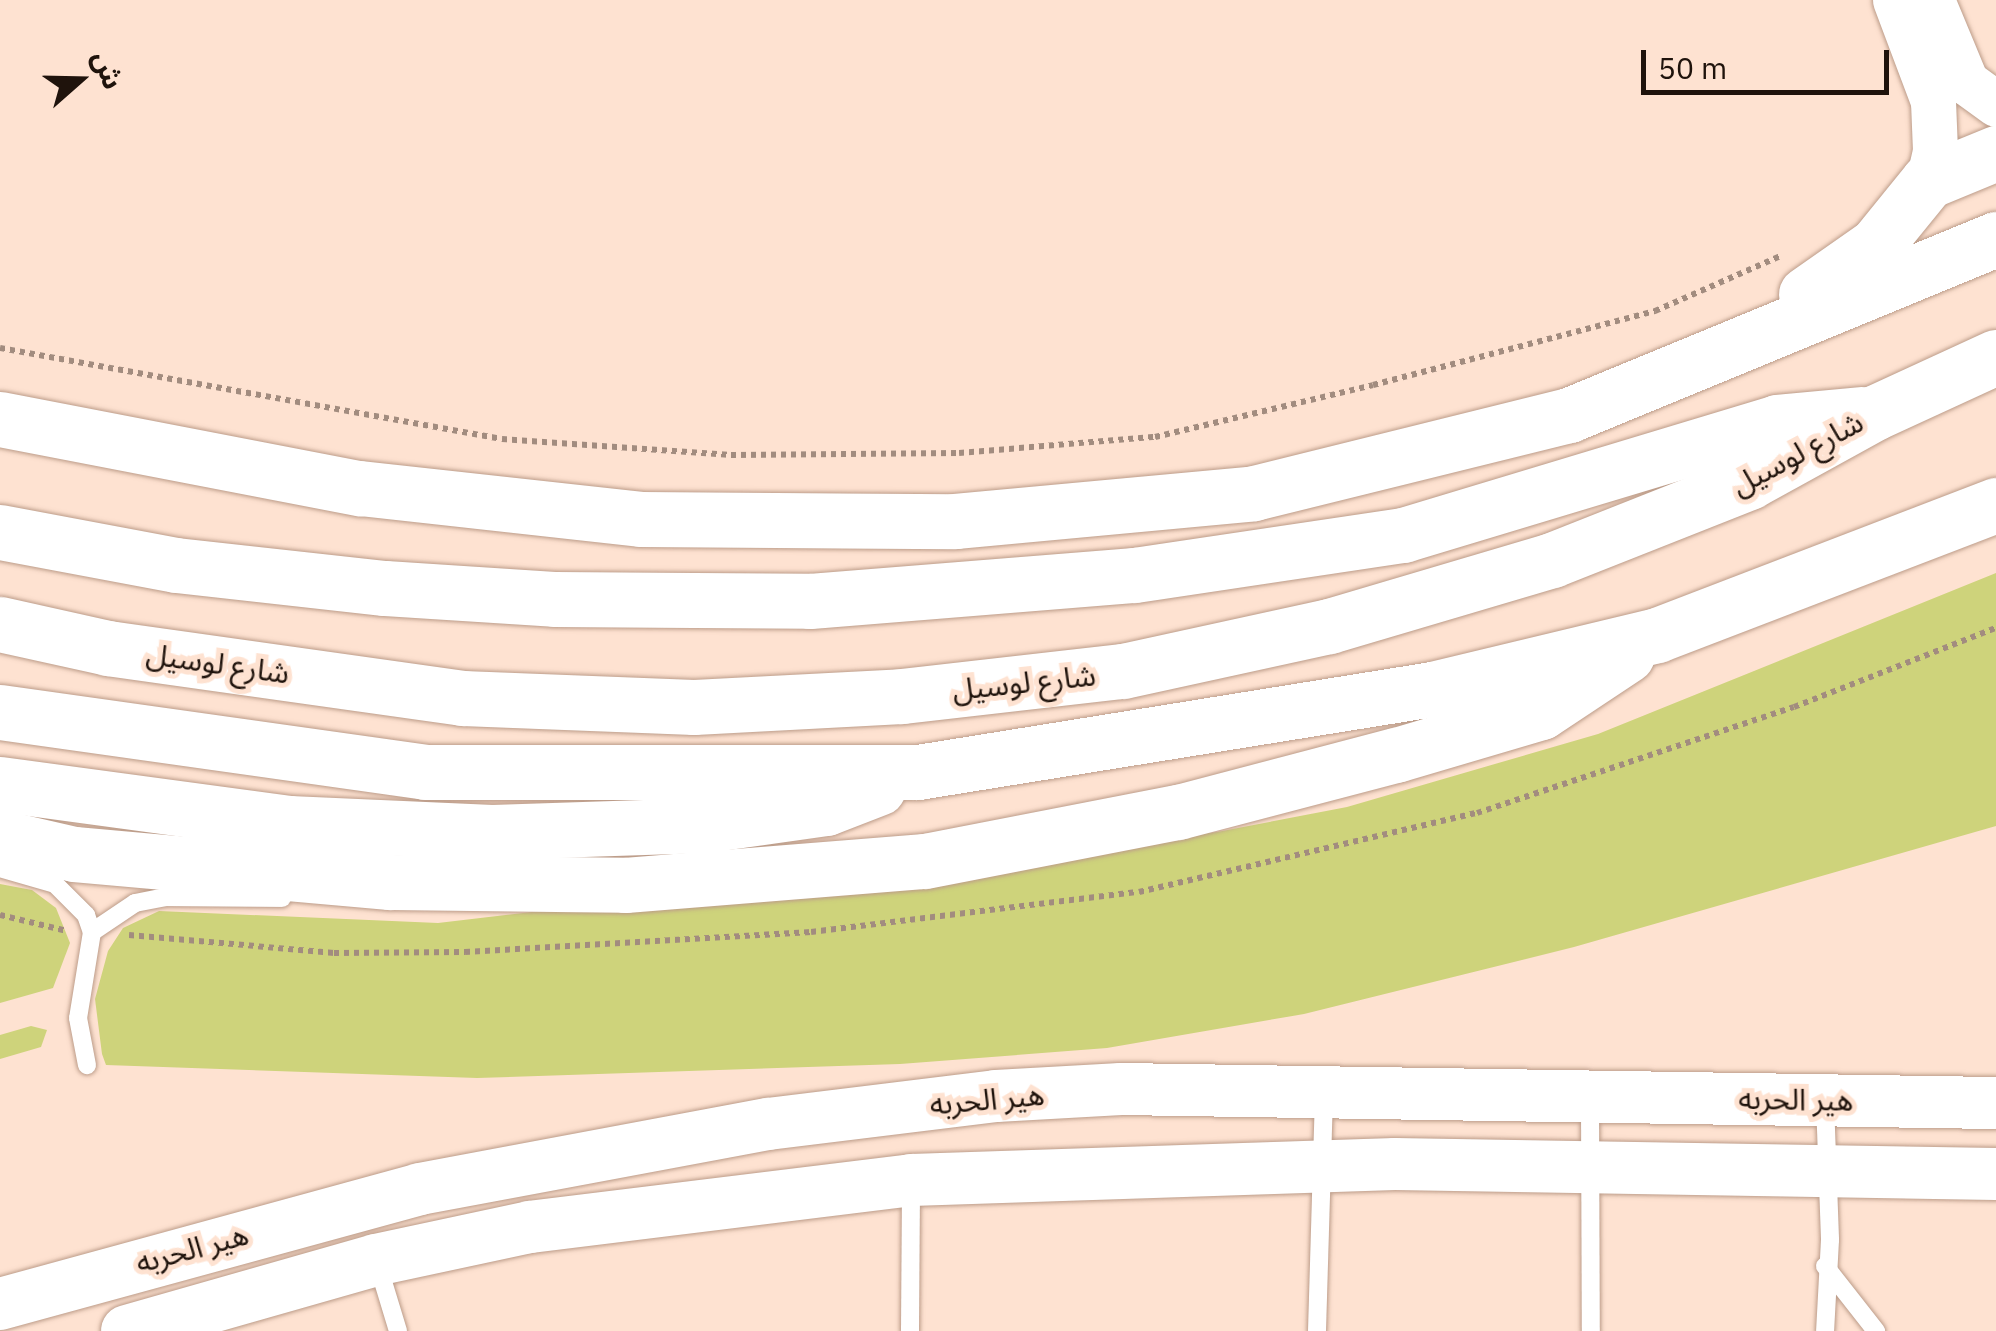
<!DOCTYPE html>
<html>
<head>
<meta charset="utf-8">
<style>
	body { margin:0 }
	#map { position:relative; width:1996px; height:1331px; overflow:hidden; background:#fee2d1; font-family:"IBM Plex Sans","Noto Sans Arabic",sans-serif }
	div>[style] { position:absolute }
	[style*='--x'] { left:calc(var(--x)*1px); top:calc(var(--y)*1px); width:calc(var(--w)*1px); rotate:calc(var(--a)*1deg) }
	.green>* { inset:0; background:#ced37b }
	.path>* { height:6px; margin-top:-3px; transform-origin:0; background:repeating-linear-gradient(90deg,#a28c7f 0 5px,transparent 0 10px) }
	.roads { filter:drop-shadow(0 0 2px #bc9c89) drop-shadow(0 0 2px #bc9c89) }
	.service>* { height:18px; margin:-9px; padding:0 9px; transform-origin:9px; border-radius:9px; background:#fff }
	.tertiary>* { height:45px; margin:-22.5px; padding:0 22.5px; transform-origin:22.5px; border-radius:22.5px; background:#fff }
	.secondary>* { height:52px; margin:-26px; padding:0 26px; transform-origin:26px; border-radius:26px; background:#fff }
	.trunk>* { height:55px; margin:-27.5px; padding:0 27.5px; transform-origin:27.5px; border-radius:27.5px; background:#fff }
	span { translate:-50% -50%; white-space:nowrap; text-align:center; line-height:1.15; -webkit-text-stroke:10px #fee2d1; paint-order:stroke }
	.street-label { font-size:30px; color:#1f130c }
	.north { position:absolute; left:30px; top:30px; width:100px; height:100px; -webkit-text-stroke:8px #fee2d1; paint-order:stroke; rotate:70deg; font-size:28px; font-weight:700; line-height:40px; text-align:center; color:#1f130c }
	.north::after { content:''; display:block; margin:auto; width:35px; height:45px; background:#1f130c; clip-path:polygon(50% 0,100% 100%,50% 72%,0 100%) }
	.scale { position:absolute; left:1641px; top:50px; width:248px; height:45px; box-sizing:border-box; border:5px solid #1f130c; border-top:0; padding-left:12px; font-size:30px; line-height:35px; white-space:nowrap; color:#1f130c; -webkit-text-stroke:8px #fee2d1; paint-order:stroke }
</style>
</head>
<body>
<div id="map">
	<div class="green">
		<div style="clip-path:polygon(1996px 573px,1996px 826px,1574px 947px,1304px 1014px,1107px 1048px,900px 1064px,477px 1078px,106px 1065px,102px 1054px,95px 999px,108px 951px,123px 928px,159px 911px,438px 923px,1217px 832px,1347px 807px,1598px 734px)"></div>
		<div style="clip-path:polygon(0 884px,32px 890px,56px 908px,70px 943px,53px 988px,0 1003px)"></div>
		<div style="clip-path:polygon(31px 1026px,47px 1030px,41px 1047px,0 1059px,0 1035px)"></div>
	</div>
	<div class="path">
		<div style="--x:0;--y:348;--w:510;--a:10.27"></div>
		<div style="--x:502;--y:439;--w:230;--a:4"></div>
		<div style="--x:731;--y:455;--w:228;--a:-0.5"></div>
		<div style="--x:959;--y:453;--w:197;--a:-4.7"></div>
		<div style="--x:1155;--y:437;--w:224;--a:-13.4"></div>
		<div style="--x:1373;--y:385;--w:292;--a:-14.7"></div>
		<div style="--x:1655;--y:311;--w:137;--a:-23.7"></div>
		<div style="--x:0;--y:915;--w:69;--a:13.4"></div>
		<div style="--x:129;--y:935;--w:206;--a:5"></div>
		<div style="--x:334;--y:953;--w:131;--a:-0.4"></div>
		<div style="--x:465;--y:952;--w:347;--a:-3.3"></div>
		<div style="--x:811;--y:932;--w:330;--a:-7"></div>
		<div style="--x:1139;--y:892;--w:347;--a:-13.2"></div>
		<div style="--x:1477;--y:813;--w:334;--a:-18.5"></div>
		<div style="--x:1794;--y:707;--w:217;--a:-21.4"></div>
	</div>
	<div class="roads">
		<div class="service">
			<div style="--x:0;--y:868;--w:57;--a:16.2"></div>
			<div style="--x:55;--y:884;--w:44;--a:45"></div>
			<div style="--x:86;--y:915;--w:18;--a:71"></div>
			<div style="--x:92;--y:932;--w:87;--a:99.2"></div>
			<div style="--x:78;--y:1018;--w:48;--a:79.2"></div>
			<div style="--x:92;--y:932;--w:52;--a:-34"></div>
			<div style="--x:135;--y:903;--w:32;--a:-11"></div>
			<div style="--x:166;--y:897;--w:116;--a:0.5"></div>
			<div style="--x:1590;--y:1101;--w:230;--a:89.8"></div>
			<div style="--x:1825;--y:1102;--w:138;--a:87.9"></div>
			<div style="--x:1830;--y:1240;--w:91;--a:93.1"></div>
			<div style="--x:378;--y:1265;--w:69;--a:73.1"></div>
			<div style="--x:1825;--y:1266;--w:83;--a:51.9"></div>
			<div style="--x:910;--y:1331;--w:146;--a:-89.6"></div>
			<div style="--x:1317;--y:1331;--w:233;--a:-88.3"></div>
		</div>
		<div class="tertiary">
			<div style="--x:1895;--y:0;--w:108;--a:69.4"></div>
			<div style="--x:1933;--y:101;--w:50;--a:87.7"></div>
			<div style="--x:1935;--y:151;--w:31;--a:103"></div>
			<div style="--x:1932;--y:0;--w:89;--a:67.5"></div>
			<div style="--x:1966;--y:82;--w:37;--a:36"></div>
		</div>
		<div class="secondary">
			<div style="--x:0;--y:1304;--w:435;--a:-15.3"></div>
			<div style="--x:420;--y:1189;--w:354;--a:-10.6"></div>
			<div style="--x:768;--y:1124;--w:230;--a:-7"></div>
			<div style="--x:996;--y:1096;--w:125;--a:-3.2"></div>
			<div style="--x:1121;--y:1089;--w:875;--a:0.92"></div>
			<div style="--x:127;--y:1331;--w:259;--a:-15.9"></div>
			<div style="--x:376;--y:1260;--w:157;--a:-12.1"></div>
			<div style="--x:530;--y:1227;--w:384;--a:-7"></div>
			<div style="--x:911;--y:1180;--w:484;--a:-1.9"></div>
			<div style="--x:1395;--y:1164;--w:601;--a:0.95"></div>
		</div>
		<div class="trunk">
			<div style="--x:1806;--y:294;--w:85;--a:-35"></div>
			<div style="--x:1876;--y:245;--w:82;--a:-50.9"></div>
			<div style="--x:1928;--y:181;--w:74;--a:-22.4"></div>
			<div style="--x:0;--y:419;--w:367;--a:10.9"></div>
			<div style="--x:360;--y:488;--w:282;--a:6.3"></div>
			<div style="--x:640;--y:519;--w:315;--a:0.4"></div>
			<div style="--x:955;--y:521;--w:300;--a:-5.3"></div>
			<div style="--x:1254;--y:493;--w:325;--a:-13.9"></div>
			<div style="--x:1569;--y:415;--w:462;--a:-22.4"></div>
			<div style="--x:0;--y:532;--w:179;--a:10.6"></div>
			<div style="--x:176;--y:565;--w:210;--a:6.3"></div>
			<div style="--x:385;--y:588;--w:169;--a:3.7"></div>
			<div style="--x:554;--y:599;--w:256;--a:0.4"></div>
			<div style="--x:810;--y:601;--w:326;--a:-4.6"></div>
			<div style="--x:1135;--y:575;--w:271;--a:-8.5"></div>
			<div style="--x:1403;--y:535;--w:391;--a:-16.8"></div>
			<div style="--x:1777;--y:422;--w:84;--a:-5.4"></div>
			<div style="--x:0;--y:624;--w:111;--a:12.5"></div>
			<div style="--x:108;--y:648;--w:358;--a:8"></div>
			<div style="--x:462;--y:698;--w:232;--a:2.2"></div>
			<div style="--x:694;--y:707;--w:208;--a:-3"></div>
			<div style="--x:902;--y:696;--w:222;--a:-6.5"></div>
			<div style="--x:1123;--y:671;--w:211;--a:-12.3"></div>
			<div style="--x:1329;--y:626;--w:233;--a:-16.5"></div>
			<div style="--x:1552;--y:560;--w:212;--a:-21.6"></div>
			<div style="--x:1749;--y:482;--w:143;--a:-28.9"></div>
			<div style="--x:1874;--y:413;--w:134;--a:-24.7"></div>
			<div style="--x:0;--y:712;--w:429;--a:8"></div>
			<div style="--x:425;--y:772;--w:493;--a:0"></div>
			<div style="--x:918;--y:772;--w:521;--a:-9.17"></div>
			<div style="--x:1432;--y:689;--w:231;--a:-13.5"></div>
			<div style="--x:1657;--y:635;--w:363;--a:-21"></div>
			<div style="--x:0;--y:784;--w:292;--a:7.7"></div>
			<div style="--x:289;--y:823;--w:203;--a:2.5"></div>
			<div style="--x:492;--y:832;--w:213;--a:-1.9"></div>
			<div style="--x:705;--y:825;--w:122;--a:-8"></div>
			<div style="--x:826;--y:808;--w:56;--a:-21"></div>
			<div style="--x:0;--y:837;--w:76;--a:12.9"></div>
			<div style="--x:74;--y:854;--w:317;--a:5.1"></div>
			<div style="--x:390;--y:882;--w:235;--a:0.7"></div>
			<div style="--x:625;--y:885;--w:301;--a:-4.6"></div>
			<div style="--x:925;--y:861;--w:258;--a:-11"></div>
			<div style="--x:1178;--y:812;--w:225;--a:-14.7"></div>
			<div style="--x:1396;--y:755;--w:151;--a:-16.5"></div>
			<div style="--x:1541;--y:712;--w:103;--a:-33.5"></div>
		</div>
	</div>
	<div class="street-label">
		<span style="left:1797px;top:453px;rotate:-28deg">شارع لوسيل</span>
		<span style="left:218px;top:663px;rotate:8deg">شارع لوسيل</span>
		<span style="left:1024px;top:682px;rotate:-6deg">شارع لوسيل</span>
		<span style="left:987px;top:1099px;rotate:-5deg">هير الحربه</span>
		<span style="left:1796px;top:1099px;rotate:1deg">هير الحربه</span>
		<span style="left:192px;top:1248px;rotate:-15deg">هير الحربه</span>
	</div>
	<div class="north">ش</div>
	<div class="scale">50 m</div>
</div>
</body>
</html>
